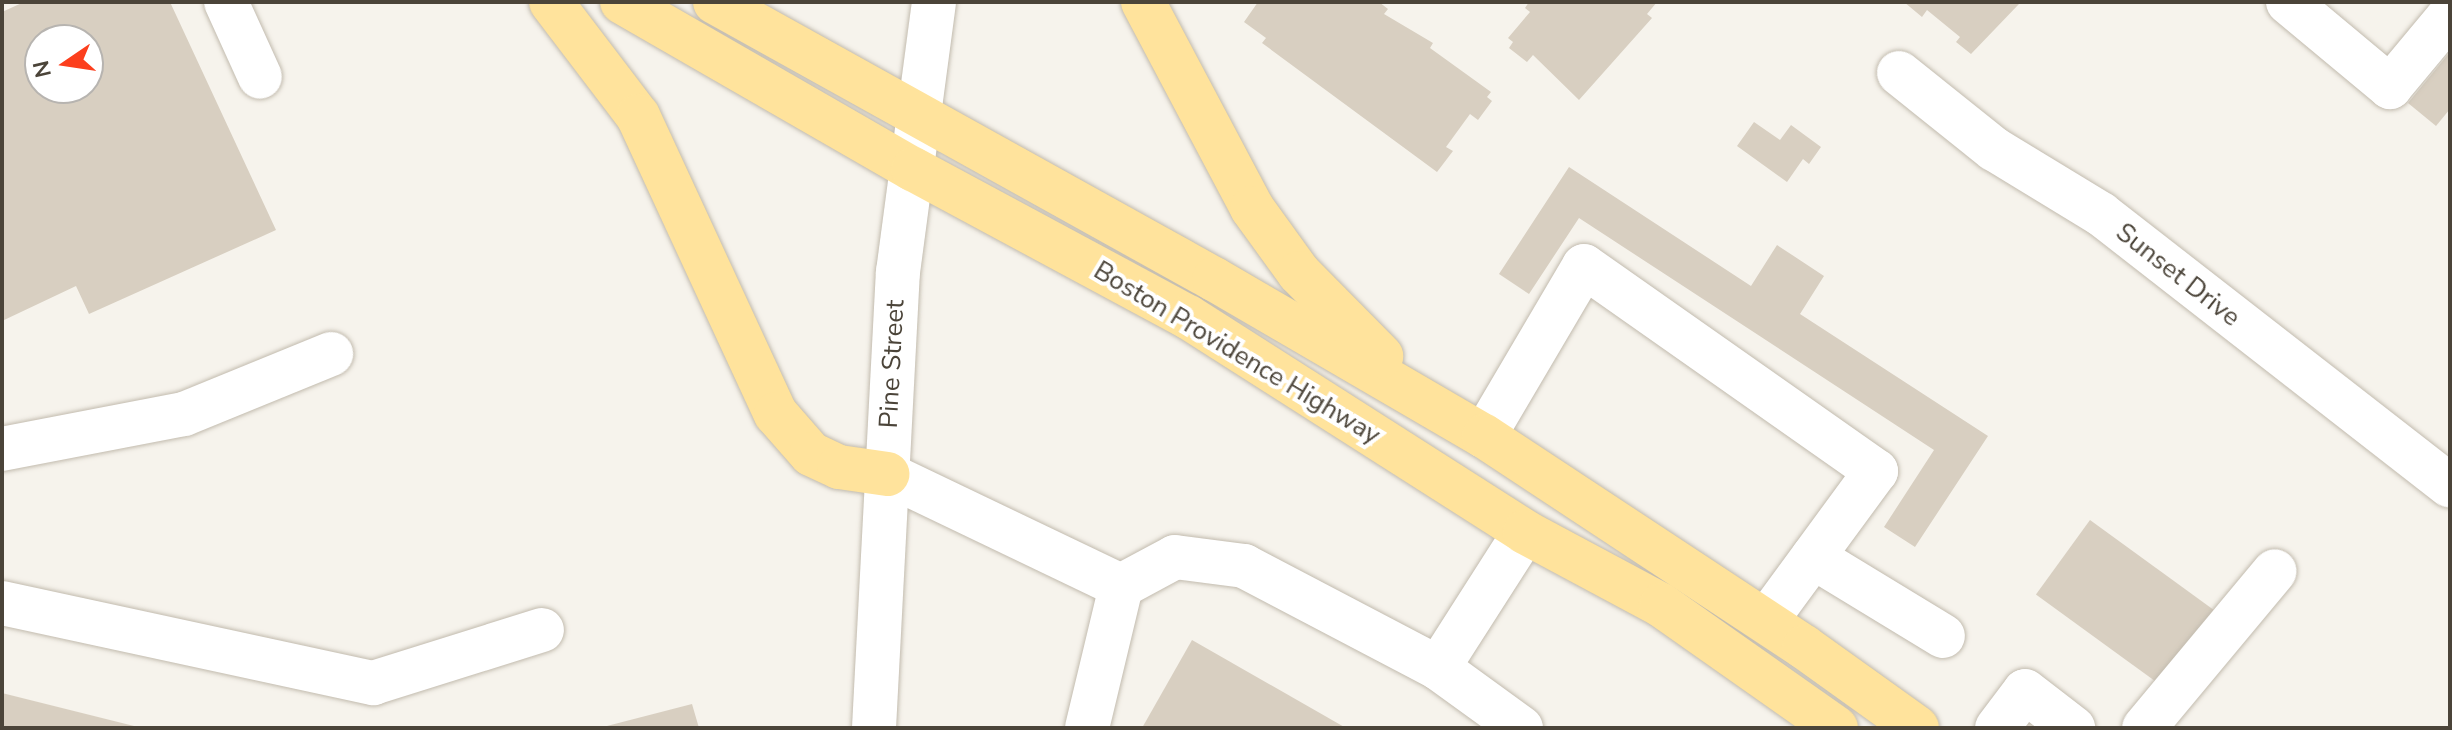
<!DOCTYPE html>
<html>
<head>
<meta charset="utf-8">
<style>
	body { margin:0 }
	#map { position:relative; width:2452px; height:730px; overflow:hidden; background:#f6f3ec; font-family:"Nunito Sans",sans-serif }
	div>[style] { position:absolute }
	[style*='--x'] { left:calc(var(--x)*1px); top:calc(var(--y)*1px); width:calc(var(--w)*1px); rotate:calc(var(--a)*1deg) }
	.building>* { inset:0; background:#d8cfc1; transform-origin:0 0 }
	.roads { filter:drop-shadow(0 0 2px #c2bbae) drop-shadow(0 0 2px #c2bbae) }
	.minor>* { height:44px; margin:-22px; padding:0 22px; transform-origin:22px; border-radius:22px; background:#fff }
	.major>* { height:44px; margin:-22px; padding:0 22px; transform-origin:22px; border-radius:22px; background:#ffe39c }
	span { translate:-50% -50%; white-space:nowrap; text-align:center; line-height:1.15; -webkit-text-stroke:8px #fff; paint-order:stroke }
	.street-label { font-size:26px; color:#4b4439 }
	.frame { position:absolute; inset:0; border:4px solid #4b4439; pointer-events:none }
	.north { position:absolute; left:24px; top:24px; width:80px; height:80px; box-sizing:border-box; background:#fff; border:2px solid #b7b4b0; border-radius:50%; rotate:257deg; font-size:22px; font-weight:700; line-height:32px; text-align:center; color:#4b4439 }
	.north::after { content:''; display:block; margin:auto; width:28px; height:36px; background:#fc3f1d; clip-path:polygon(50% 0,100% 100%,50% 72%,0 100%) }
</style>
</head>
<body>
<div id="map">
	<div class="building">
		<div style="clip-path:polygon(evenodd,24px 2px,170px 2px,276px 230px,89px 314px,76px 286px,2px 321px,2px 12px,24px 2px,40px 40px,88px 40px,88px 88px,40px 88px,40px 40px)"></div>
		<div style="clip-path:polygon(1258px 2px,1379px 2px,1388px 9px,1384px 14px,1433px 43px,1430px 48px,1491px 92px,1487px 97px,1492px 101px,1478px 120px,1470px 114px,1446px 147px,1453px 151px,1437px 172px,1262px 43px,1266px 38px,1244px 22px)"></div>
		<div style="clip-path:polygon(1529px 2px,1657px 2px,1647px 14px,1652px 18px,1579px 100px,1533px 55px,1527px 62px,1509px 48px,1513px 42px,1508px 38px,1530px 12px,1525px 8px)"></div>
		<div style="clip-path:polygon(1904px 2px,2016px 2px,2019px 4px,1971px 54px,1956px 42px,1960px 37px,1927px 10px,1922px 17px)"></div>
		<div style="clip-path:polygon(2450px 52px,2450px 109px,2436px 126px,2408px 103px)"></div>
		<div style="clip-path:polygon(1754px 122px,1780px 140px,1791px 125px,1821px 147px,1809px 164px,1803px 159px,1787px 182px,1737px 146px)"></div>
		<div style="clip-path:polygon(1569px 167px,1751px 286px,1777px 245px,1824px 276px,1800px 314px,1988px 436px,1915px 547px,1884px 527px,1934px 450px,1579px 218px,1529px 294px,1499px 274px)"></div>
		<div style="left:2090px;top:520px;width:159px;height:92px;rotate:36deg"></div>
		<div style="clip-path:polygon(1192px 640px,1346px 728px,1142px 728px)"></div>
		<div style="clip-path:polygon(2px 693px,138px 727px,138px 728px,2px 728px)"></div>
		<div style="clip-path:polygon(692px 704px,699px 728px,603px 728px,603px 727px)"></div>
	</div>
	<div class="roads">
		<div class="minor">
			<div style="--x:226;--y:2;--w:82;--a:65.6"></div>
			<div style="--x:2288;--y:2;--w:133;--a:39.8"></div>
			<div style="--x:2390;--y:87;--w:94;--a:-50.2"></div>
			<div style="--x:1899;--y:73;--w:122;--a:38.7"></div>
			<div style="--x:1994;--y:149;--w:125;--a:31.3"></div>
			<div style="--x:2101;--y:214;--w:442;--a:37.9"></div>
			<div style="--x:1484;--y:436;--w:197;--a:-59.5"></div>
			<div style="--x:1584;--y:266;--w:357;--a:35.1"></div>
			<div style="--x:1876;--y:471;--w:186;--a:126.3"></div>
			<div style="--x:2;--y:449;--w:185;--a:-10.9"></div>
			<div style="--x:184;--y:414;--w:159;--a:-22.2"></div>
			<div style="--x:887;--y:474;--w:259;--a:25.6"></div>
			<div style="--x:1813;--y:557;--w:152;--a:31.3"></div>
			<div style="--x:2;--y:603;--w:380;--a:12.2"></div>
			<div style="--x:373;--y:683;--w:177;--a:-17.4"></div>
			<div style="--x:874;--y:728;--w:457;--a:-87"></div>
			<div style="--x:898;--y:272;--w:272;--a:-82.4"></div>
			<div style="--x:1087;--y:728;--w:146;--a:-76.5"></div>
			<div style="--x:1121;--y:586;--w:61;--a:-28.2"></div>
			<div style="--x:1175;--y:557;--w:70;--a:7.4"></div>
			<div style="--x:1244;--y:566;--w:219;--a:27.7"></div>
			<div style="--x:1521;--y:728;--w:102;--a:-144.1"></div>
			<div style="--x:1438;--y:668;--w:161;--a:-57.4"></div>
			<div style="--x:1997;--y:728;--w:46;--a:-52.9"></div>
			<div style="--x:2025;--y:691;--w:61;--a:37.6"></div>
			<div style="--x:2144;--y:728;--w:204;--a:-50.2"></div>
		</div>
		<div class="major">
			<div style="--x:551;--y:2;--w:143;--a:52.7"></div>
			<div style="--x:638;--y:116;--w:328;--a:65.2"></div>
			<div style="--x:776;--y:414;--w:53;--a:48.8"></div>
			<div style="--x:811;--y:454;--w:31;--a:25"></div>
			<div style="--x:839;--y:467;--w:49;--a:8.3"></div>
			<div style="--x:622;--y:2;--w:336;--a:29.9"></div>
			<div style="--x:913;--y:169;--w:312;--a:28.3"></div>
			<div style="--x:1188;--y:317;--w:400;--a:32.5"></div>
			<div style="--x:1525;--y:532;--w:154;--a:28.2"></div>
			<div style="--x:1661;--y:605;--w:214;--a:35.1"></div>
			<div style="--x:715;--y:2;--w:571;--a:29.04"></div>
			<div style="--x:1214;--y:279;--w:312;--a:30.2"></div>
			<div style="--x:1484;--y:436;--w:383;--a:33.4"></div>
			<div style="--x:1804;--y:647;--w:139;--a:35.6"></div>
			<div style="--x:1143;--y:2;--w:233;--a:62.1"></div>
			<div style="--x:1252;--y:208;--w:80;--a:54.1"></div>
			<div style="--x:1299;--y:273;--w:117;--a:45.3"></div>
		</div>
	</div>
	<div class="street-label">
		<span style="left:2178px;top:275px;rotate:38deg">Sunset Drive</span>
		<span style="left:1237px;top:353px;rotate:31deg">Boston Providence Highway</span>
		<span style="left:892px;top:364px;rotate:-87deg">Pine Street</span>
	</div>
	<div class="frame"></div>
	<div class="north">N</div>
</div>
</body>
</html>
